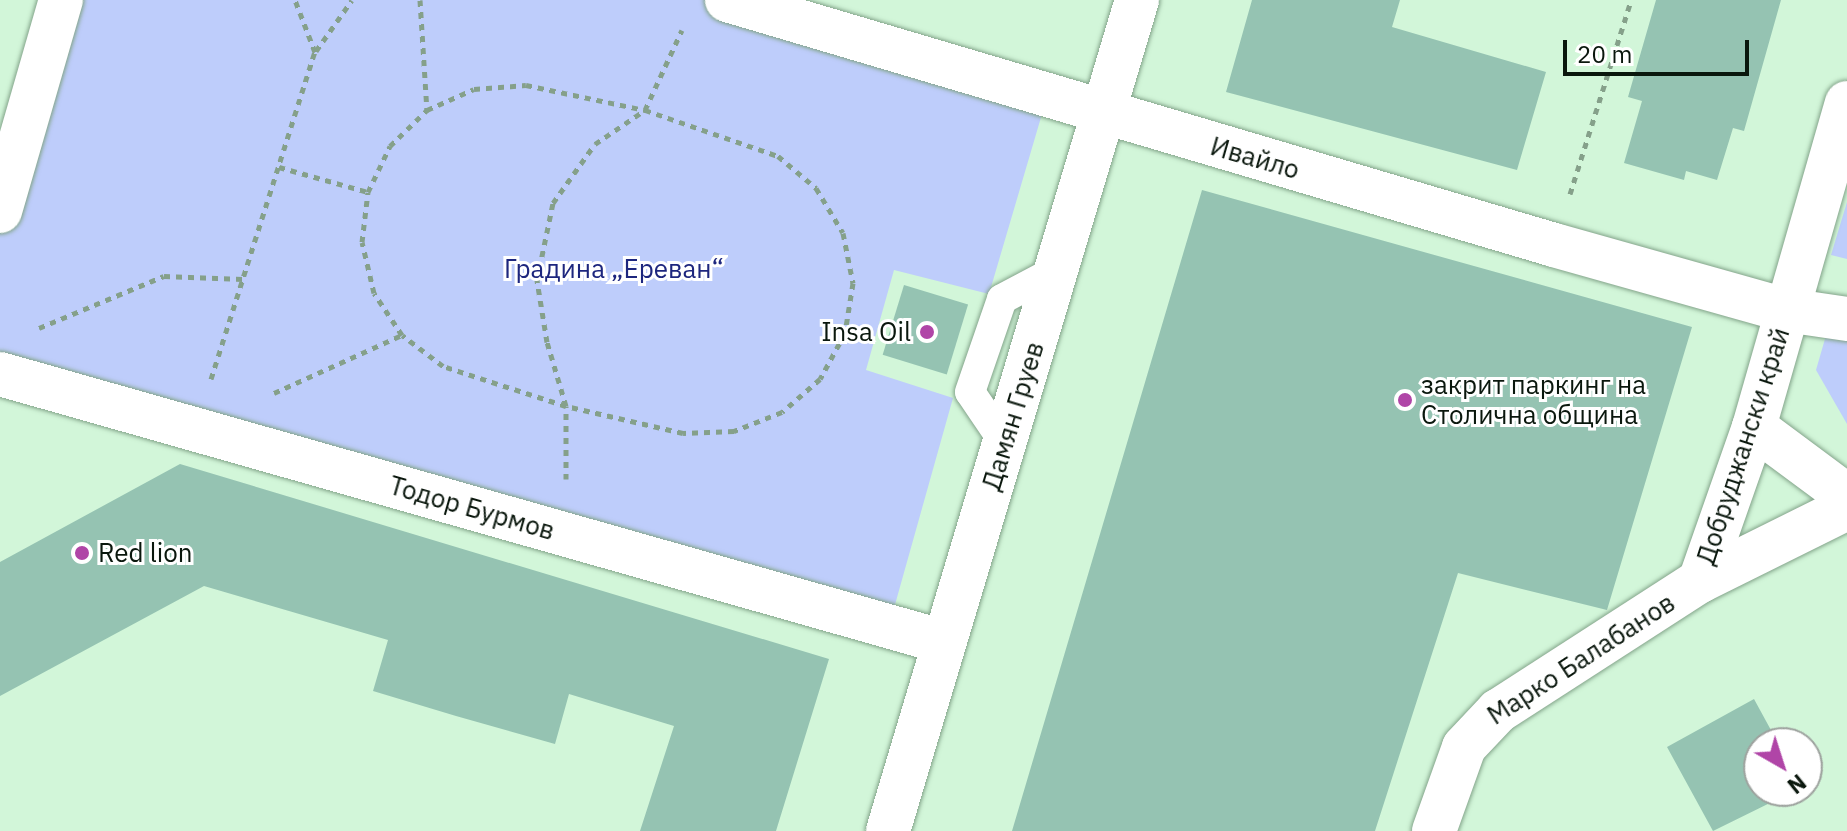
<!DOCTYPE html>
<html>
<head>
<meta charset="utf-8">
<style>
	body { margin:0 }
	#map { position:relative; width:1847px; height:831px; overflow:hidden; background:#d2f6d9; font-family:"IBM Plex Sans",sans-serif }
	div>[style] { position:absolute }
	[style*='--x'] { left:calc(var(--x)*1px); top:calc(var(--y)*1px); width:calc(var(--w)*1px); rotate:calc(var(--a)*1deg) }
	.green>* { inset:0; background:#becdfb }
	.building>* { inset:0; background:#95c3b2; transform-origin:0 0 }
	.path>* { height:5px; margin-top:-2.5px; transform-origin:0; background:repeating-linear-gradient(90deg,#85a08a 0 6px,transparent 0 12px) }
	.roads { filter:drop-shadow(0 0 2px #83a48a) drop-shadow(0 0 2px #83a48a) }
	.service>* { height:30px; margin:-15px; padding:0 15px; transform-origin:15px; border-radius:15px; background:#fff }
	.minor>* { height:44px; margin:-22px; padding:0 22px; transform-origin:22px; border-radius:22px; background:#fff }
	.dots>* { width:22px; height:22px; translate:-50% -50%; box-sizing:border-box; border:4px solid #fff; border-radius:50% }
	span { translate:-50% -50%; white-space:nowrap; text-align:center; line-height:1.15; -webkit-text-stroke:6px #fff; paint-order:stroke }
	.street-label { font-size:26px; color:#0a170d }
	.park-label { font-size:26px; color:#1d267e }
	.poi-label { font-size:26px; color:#0a170d }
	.right { translate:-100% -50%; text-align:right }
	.left { translate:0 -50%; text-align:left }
	.north { position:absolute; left:1743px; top:727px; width:80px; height:80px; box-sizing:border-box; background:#fff; border:2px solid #9da29e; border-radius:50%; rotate:141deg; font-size:22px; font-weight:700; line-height:32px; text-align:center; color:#0a170d }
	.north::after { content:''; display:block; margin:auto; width:28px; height:36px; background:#b045a7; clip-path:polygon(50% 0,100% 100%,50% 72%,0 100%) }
	.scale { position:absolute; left:1563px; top:40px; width:186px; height:36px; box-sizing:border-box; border:4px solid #0a170d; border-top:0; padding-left:10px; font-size:24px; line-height:28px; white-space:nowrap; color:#0a170d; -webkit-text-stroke:6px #fff; paint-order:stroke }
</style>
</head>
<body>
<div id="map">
	<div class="green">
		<div style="clip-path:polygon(61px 0,727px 0,1047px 97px,989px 294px,894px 270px,866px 370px,953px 398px,889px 626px,0 374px,0 212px)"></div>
		<div style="clip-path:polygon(1847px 202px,1847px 259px,1831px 255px)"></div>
		<div style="clip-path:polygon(1827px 332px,1847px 335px,1847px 424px,1816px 370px)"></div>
	</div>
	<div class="building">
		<div style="clip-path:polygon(1252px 0,1400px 0,1392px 27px,1546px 72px,1517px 170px,1226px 92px)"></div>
		<div style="clip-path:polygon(1656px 0,1781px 0,1744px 131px,1733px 128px,1717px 180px,1686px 171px,1684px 180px,1624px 163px,1642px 101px,1628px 97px)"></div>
		<div style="clip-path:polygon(1202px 190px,1692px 327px,1607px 610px,1458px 573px,1375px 831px,1012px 831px)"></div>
		<div style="left:904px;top:285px;width:67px;height:73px;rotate:17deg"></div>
		<div style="clip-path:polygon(180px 464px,829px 659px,776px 831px,640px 831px,674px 726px,569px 694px,555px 744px,456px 716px,373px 691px,388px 640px,204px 586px,0 696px,0 562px)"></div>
		<div style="clip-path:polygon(1754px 699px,1778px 743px,1759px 743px,1759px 791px,1794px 791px,1713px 831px,1667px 747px)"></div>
	</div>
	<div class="path">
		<div style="--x:420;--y:0;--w:110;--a:86.4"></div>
		<div style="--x:316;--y:51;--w:62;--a:-54.8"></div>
		<div style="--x:526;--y:85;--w:122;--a:11.9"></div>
		<div style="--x:645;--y:110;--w:141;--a:19.1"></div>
		<div style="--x:778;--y:156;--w:50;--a:40.1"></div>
		<div style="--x:816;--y:188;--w:52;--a:59"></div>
		<div style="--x:843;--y:233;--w:51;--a:78.7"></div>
		<div style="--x:853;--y:283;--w:51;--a:99.1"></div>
		<div style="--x:845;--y:333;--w:52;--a:118.5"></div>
		<div style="--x:820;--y:379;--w:50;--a:139"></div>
		<div style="--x:782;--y:412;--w:52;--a:158.4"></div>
		<div style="--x:734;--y:431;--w:51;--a:177.8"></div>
		<div style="--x:683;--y:433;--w:120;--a:-167"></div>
		<div style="--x:566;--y:406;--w:129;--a:-162"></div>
		<div style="--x:443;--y:366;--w:51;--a:-142.9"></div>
		<div style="--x:402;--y:335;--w:50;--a:-123.7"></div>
		<div style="--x:374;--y:293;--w:52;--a:-103.2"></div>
		<div style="--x:362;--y:242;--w:50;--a:-83.2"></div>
		<div style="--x:368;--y:192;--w:51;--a:-64.4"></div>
		<div style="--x:390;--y:146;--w:52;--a:-44.2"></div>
		<div style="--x:427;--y:110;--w:51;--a:-24.1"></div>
		<div style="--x:474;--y:89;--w:52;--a:-4.4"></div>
		<div style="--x:279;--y:167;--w:92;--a:15.7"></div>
		<div style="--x:1570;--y:194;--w:203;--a:-72.5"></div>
		<div style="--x:39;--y:328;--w:135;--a:-22.6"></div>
		<div style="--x:164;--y:276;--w:79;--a:2.2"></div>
		<div style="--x:211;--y:379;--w:343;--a:-72.4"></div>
		<div style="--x:315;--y:52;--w:56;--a:-111"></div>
		<div style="--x:274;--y:393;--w:141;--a:-24.4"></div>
		<div style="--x:566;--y:479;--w:73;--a:-90"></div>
		<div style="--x:566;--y:406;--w:67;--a:-106.5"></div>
		<div style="--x:547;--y:342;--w:63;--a:-99.2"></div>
		<div style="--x:537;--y:280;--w:79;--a:-78.3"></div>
		<div style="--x:553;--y:203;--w:72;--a:-54.6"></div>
		<div style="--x:595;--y:144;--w:60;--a:-34.2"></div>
		<div style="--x:645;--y:110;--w:88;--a:-65.2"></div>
	</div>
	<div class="roads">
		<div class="service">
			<div style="--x:1004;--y:442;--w:60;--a:-124.2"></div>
			<div style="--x:970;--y:392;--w:98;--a:-71"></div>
			<div style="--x:1002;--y:299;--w:62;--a:-27.8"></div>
		</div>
		<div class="minor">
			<div style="--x:727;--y:0;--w:863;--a:16.5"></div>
			<div style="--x:1554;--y:245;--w:241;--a:15.7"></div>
			<div style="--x:1786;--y:310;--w:62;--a:8.4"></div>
			<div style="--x:0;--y:211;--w:220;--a:-73.9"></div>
			<div style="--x:0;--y:374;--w:981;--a:15.85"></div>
			<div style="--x:1754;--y:427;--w:116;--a:36.6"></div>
			<div style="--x:1700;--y:581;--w:163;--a:-70.7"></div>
			<div style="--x:1754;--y:427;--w:337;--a:-74"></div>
			<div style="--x:888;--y:831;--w:868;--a:-73.32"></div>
			<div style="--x:1434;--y:831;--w:89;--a:-70.3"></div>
			<div style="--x:1464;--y:747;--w:50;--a:-46.6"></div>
			<div style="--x:1498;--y:711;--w:240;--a:-32.8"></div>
			<div style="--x:1700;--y:581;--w:164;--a:-26.4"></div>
		</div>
	</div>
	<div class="dots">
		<div style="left:927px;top:332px;background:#b045a7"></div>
		<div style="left:1405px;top:400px;background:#b045a7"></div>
		<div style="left:82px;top:553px;background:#b045a7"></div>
	</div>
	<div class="street-label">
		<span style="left:1255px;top:158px;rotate:16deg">Ивайло</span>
		<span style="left:1013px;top:416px;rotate:-73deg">Дамян Груев</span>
		<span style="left:1743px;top:446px;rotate:-72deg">Добруджански край</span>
		<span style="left:472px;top:508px;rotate:16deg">Тодор Бурмов</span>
		<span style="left:1581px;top:659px;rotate:-33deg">Марко Балабанов</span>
	</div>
	<div class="park-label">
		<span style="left:614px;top:269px">Градина „Ереван“</span>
	</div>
	<div class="poi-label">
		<span class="right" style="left:911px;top:332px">Insa Oil</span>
		<span class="left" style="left:1421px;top:400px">закрит паркинг на<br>Столична община</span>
		<span class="left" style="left:98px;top:553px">Red lion</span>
	</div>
	<div class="north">N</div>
	<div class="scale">20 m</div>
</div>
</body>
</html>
